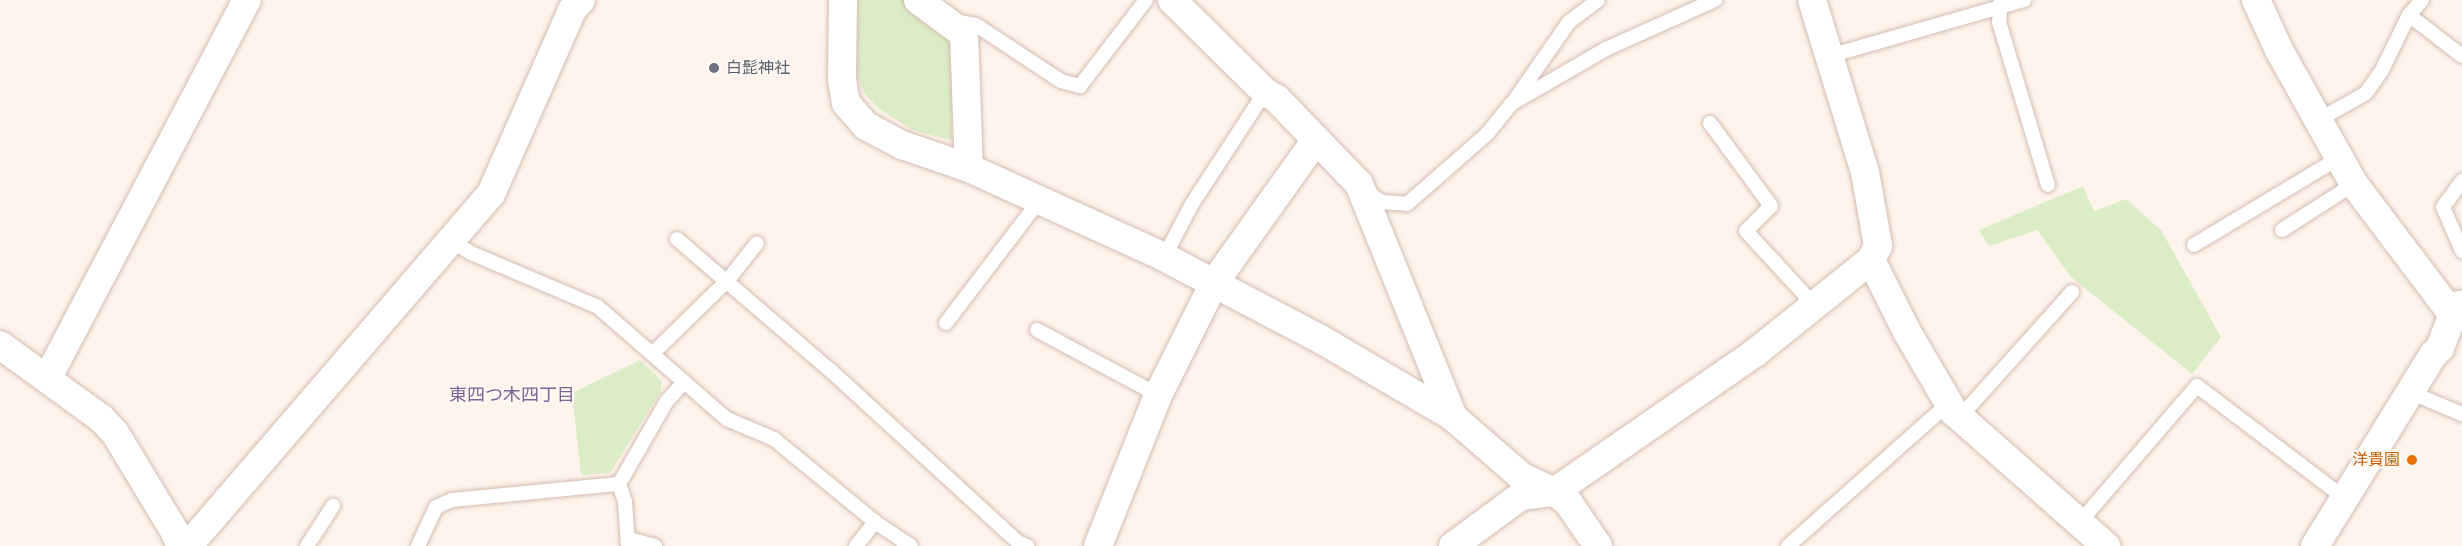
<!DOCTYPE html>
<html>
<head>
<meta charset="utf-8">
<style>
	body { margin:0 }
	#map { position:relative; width:2462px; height:546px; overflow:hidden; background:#fef4eb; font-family:Rubik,"Noto Sans JP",sans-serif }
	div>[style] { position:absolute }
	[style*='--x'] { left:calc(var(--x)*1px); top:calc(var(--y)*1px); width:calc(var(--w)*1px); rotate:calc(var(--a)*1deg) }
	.green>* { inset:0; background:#dbedc7 }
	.roads { filter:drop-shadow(0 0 2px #d4bcb1) drop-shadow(0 0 2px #d4bcb1) }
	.service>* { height:14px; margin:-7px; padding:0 7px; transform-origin:7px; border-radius:7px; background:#fff }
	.minor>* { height:28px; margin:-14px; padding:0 14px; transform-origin:14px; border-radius:14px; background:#fff }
	.dots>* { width:16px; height:16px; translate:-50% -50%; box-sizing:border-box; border:3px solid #fff8f2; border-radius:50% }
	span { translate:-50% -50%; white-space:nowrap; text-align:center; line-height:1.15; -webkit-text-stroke:4.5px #fff8f2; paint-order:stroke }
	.worship-label { font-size:16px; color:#5b616d }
	.left { translate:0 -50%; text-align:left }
	.food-label { font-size:16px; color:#c56008 }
	.right { translate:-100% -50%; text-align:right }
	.neighbourhood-label { font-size:18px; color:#7e6496 }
</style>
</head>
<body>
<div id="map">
	<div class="green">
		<div style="clip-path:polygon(856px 0,903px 0,952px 40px,952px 141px,913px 130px,879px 109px,864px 93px,853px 67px)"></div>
		<div style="clip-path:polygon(2083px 186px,2094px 211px,2126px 199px,2161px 230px,2221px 337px,2192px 374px,2071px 277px,2037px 230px,1989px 246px,1979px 230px)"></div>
		<div style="clip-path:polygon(640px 360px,661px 380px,661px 391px,610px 473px,581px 475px,572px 393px)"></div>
	</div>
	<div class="roads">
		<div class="service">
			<div style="--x:2001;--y:0;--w:22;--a:95"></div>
			<div style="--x:1999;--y:22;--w:170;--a:73.3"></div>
			<div style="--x:2409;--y:15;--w:67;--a:37.7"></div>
			<div style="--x:959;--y:22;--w:17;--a:10"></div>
			<div style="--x:976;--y:25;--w:102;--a:33.4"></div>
			<div style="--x:1061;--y:81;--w:20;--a:15"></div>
			<div style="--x:1080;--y:86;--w:108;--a:-52.5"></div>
			<div style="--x:1829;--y:56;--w:203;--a:-16"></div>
			<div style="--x:1514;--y:101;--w:96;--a:-55.2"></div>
			<div style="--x:1569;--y:22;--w:36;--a:-37"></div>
			<div style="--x:2317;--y:121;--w:56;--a:-29.7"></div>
			<div style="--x:2366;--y:93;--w:28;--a:-55"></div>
			<div style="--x:2382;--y:70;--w:61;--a:-63.9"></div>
			<div style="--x:2409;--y:15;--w:20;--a:-49"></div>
			<div style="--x:1710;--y:123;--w:103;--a:53.7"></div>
			<div style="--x:1771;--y:206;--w:35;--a:135"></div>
			<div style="--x:1746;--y:231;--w:100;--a:47.4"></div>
			<div style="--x:2462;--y:181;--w:32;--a:126"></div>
			<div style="--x:2443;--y:207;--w:48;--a:66.6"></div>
			<div style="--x:1367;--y:191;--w:18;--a:38"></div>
			<div style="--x:1381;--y:202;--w:26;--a:4"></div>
			<div style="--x:1407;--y:204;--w:106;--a:-41.2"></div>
			<div style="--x:1487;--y:134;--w:38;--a:-51"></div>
			<div style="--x:1511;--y:104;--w:110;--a:-30.1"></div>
			<div style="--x:1606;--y:49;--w:120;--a:-24.2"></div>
			<div style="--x:2282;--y:230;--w:85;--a:-32.6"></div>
			<div style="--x:677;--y:239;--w:201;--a:40.6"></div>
			<div style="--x:830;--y:370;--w:256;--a:42.5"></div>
			<div style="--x:1019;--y:543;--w:9;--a:21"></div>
			<div style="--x:451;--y:241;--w:23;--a:31"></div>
			<div style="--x:471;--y:253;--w:138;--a:23"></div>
			<div style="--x:598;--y:307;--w:171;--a:41"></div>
			<div style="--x:727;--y:419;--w:51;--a:23.1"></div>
			<div style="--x:774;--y:439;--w:131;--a:39.4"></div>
			<div style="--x:875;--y:522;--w:43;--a:33.7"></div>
			<div style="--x:2194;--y:245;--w:169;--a:-31"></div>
			<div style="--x:1164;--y:257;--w:60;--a:-62.2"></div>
			<div style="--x:1192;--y:204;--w:134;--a:-56.9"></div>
			<div style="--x:946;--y:323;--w:153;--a:-52.7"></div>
			<div style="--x:1037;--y:330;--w:137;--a:28.2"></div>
			<div style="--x:652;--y:354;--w:105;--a:-44.2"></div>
			<div style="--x:727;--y:281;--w:48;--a:-51.7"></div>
			<div style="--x:2412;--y:393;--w:54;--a:22.8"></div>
			<div style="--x:1960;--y:417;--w:168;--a:-48.1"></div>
			<div style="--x:619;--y:484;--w:18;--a:71"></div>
			<div style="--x:625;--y:501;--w:45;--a:86.2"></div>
			<div style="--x:2080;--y:522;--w:179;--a:-49.3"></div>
			<div style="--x:2197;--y:386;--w:187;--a:37.2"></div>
			<div style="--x:629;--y:539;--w:27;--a:15"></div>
			<div style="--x:307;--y:546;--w:48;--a:-57"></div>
			<div style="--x:418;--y:546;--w:43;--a:-65.2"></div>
			<div style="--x:436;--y:507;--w:17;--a:-24"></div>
			<div style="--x:452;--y:500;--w:168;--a:-5.5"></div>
			<div style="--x:619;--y:484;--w:96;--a:-60"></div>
			<div style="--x:667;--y:401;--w:25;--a:-48"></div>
			<div style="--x:856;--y:546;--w:31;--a:-52"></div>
			<div style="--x:1788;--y:546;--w:215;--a:-41.6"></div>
		</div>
		<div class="minor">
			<div style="--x:843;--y:0;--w:79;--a:90.7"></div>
			<div style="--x:842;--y:79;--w:24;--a:81"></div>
			<div style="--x:846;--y:103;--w:30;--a:49"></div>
			<div style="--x:866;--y:126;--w:41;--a:27.8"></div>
			<div style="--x:902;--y:145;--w:71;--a:18.9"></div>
			<div style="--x:969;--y:168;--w:214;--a:24.5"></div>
			<div style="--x:1164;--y:257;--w:178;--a:27.7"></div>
			<div style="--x:1322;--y:340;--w:152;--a:30.4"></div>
			<div style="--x:1453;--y:417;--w:91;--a:41"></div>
			<div style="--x:1522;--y:477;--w:35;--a:25"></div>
			<div style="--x:1554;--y:492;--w:17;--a:36"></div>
			<div style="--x:1568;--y:502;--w:53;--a:55.7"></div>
			<div style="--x:918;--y:0;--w:57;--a:36.5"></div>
			<div style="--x:964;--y:34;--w:134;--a:87.9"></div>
			<div style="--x:1172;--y:0;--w:131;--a:44.7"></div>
			<div style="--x:1265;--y:92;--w:14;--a:30"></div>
			<div style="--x:1277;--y:99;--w:118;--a:46"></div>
			<div style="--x:1359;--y:184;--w:251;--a:68"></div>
			<div style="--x:1812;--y:0;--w:180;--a:72.9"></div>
			<div style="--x:1865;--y:172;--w:75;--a:80"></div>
			<div style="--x:1878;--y:246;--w:16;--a:117"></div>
			<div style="--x:1871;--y:260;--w:80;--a:63.4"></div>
			<div style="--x:1907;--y:332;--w:93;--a:59.6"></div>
			<div style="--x:1954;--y:412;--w:203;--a:41.4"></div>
			<div style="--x:2256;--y:0;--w:55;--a:65.3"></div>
			<div style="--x:2279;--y:50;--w:154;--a:60.8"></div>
			<div style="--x:2354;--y:184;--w:154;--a:52.9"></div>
			<div style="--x:2447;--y:307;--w:15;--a:-8"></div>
			<div style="--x:0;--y:345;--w:125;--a:35.9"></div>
			<div style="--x:101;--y:418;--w:21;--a:47"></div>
			<div style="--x:115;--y:433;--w:116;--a:58.8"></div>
			<div style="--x:175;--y:532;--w:15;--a:70"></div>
			<div style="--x:48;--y:377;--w:426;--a:-62.2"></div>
			<div style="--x:188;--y:546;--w:464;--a:-49.3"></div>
			<div style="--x:491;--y:194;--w:201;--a:-66.2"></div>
			<div style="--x:572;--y:10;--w:13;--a:-48"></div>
			<div style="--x:1098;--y:546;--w:162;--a:-68.3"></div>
			<div style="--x:1158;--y:395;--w:125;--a:-63.4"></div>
			<div style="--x:1214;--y:283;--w:176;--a:-54.5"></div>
			<div style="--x:1453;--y:546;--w:84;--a:-36.3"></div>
			<div style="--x:1521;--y:496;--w:33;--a:-7"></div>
			<div style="--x:1554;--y:492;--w:246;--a:-34.7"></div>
			<div style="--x:1756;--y:352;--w:147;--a:-38.7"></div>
			<div style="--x:2315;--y:546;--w:225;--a:-58.3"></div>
			<div style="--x:2433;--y:355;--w:10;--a:-45"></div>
			<div style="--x:2440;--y:348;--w:30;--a:-69"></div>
			<div style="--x:2451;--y:320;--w:19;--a:-55"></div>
		</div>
	</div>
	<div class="dots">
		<div style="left:714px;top:68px;background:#6b7280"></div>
		<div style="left:2412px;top:460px;background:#e8710a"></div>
	</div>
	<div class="worship-label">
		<span class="left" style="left:726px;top:68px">白髭神社</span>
	</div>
	<div class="food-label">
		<span class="right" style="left:2400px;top:460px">洋貴園</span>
	</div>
	<div class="neighbourhood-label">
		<span style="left:512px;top:395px">東四つ木四丁目</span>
	</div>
</div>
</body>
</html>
